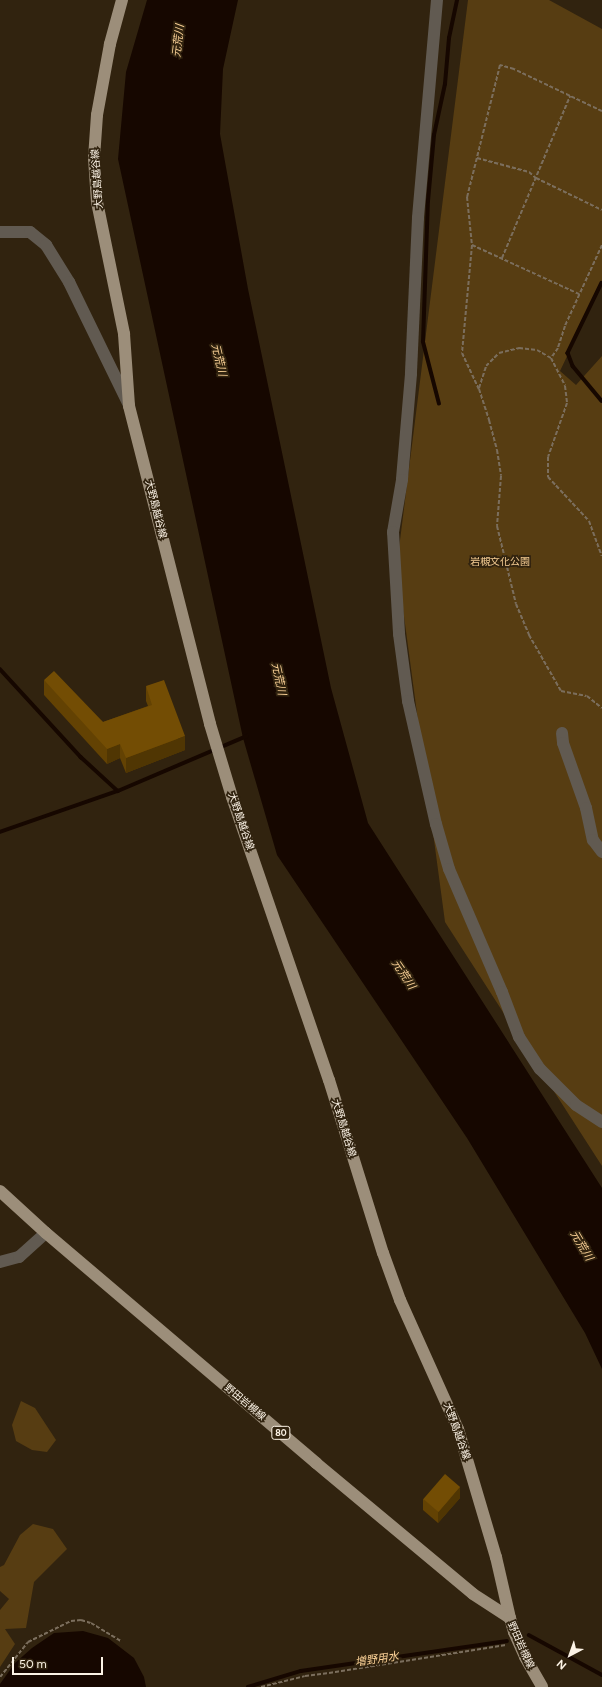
<!DOCTYPE html>
<html>
<head>
<meta charset="utf-8">
<style>
	body { margin:0 }
	#map { position:relative; width:602px; height:1687px; overflow:hidden; background:#31230f; font-family:Figtree,"Noto Sans JP",sans-serif }
	div>[style] { position:absolute }
	[style*='--x'] { left:calc(var(--x)*1px); top:calc(var(--y)*1px); width:calc(var(--w)*1px); rotate:calc(var(--a)*1deg) }
	.green>* { inset:0; background:#573d12 }
	.water>* { inset:0; background:#160700 }
	.stream>* { height:3.5px; margin:-1.75px; padding:0 1.75px; transform-origin:1.75px; border-radius:1.75px; background:#160700 }
	.path>* { height:2px; margin-top:-1px; transform-origin:0; background:repeating-linear-gradient(90deg,#7b6e5d 0 4px,transparent 0 6px) }
	.minor>* { height:12px; margin:-6px; padding:0 6px; transform-origin:6px; border-radius:6px; background:#615a51 }
	.major>* { height:12px; margin:-6px; padding:0 6px; transform-origin:6px; border-radius:6px; background:#9c8e7a }
	.wall>* { inset:0; background:#634203 }
	.shaded-wall>* { inset:0; background:#503603 }
	.building>* { inset:0; background:#734d04; transform-origin:0 0 }
	span { translate:-50% -50%; white-space:nowrap; text-align:center; line-height:1.15; -webkit-text-stroke:3.5px #31230f; paint-order:stroke }
	.shield-label span { padding:1px 3px; background:#31230f; border:1px solid; border-radius:3px; -webkit-text-stroke-width:0 }
	.shield-label { font-size:9px; color:#fcf3e6; font-weight:700 }
	.street-label { font-size:10px; color:#fcf3e6 }
	.park-label { font-size:10px; color:#f6cd93 }
	.water-label { font-size:11px; color:#fbd197; font-style:italic }
	.north { position:absolute; left:550px; top:1635px; width:40px; height:40px; -webkit-text-stroke:3px #31230f; paint-order:stroke; rotate:221deg; font-size:11px; font-weight:700; line-height:16px; text-align:center; color:#fcf3e6 }
	.north::after { content:''; display:block; margin:auto; width:14px; height:18px; background:#fcf3e6; clip-path:polygon(50% 0,100% 100%,50% 72%,0 100%) }
	.scale { position:absolute; left:12px; top:1657px; width:91px; height:18px; box-sizing:border-box; border:2px solid #fcf3e6; border-top:0; padding-left:5px; font-size:12px; line-height:14px; white-space:nowrap; color:#fcf3e6; -webkit-text-stroke:3px #31230f; paint-order:stroke }
</style>
</head>
<body>
<div id="map">
	<div class="green">
		<div style="clip-path:polygon(468px 0,549px 0,602px 29px,602px 283px,560px 371px,576px 385px,602px 356px,602px 1166px,445px 922px,397px 564px)"></div>
		<div style="clip-path:polygon(21px 1401px,35px 1408px,56px 1440px,47px 1452px,32px 1450px,16px 1441px,12px 1425px)"></div>
		<div style="clip-path:polygon(33px 1524px,53px 1529px,67px 1549px,34px 1582px,26px 1628px,5px 1629px,15px 1644px,0 1667px,0 1610px,9px 1599px,0 1591px,0 1567px,4px 1565px,20px 1535px)"></div>
	</div>
	<div class="water">
		<div style="clip-path:polygon(147px 0,238px 0,223px 69px,220px 134px,248px 289px,331px 688px,368px 823px,602px 1188px,602px 1369px,585px 1333px,467px 1138px,277px 855px,243px 738px,118px 159px,126px 72px)"></div>
		<div style="clip-path:polygon(83px 1631px,108px 1638px,134px 1658px,144px 1677px,146px 1687px,0 1687px,0 1684px,15px 1663px,32px 1648px,54px 1633px)"></div>
	</div>
	<div class="stream">
		<div style="--x:602;--y:283;--w:78;--a:115.9"></div>
		<div style="--x:568;--y:353;--w:14;--a:69"></div>
		<div style="--x:573;--y:366;--w:45;--a:50.4"></div>
		<div style="--x:439;--y:404;--w:64;--a:-104.5"></div>
		<div style="--x:423;--y:342;--w:141;--a:-88"></div>
		<div style="--x:428;--y:201;--w:66;--a:-84.8"></div>
		<div style="--x:434;--y:135;--w:52;--a:-77.8"></div>
		<div style="--x:445;--y:84;--w:46;--a:-85"></div>
		<div style="--x:449;--y:38;--w:39;--a:-78"></div>
		<div style="--x:0;--y:669;--w:120;--a:47.4"></div>
		<div style="--x:81;--y:757;--w:50;--a:42.6"></div>
		<div style="--x:0;--y:832;--w:125;--a:-19.2"></div>
		<div style="--x:118;--y:791;--w:140;--a:-23.1"></div>
		<div style="--x:529;--y:1635;--w:83;--a:28.7"></div>
		<div style="--x:248;--y:1687;--w:55;--a:-16.8"></div>
		<div style="--x:301;--y:1671;--w:208;--a:-8.3"></div>
	</div>
	<div class="path">
		<div style="--x:602;--y:111;--w:98;--a:-154.5"></div>
		<div style="--x:514;--y:69;--w:15;--a:-164"></div>
		<div style="--x:500;--y:65;--w:136;--a:104"></div>
		<div style="--x:467;--y:197;--w:48;--a:84.1"></div>
		<div style="--x:472;--y:245;--w:108;--a:95.3"></div>
		<div style="--x:462;--y:353;--w:40;--a:65"></div>
		<div style="--x:479;--y:389;--w:33;--a:72"></div>
		<div style="--x:489;--y:420;--w:31;--a:75"></div>
		<div style="--x:497;--y:450;--w:26;--a:81"></div>
		<div style="--x:501;--y:476;--w:50;--a:94.6"></div>
		<div style="--x:497;--y:526;--w:80;--a:76.3"></div>
		<div style="--x:516;--y:604;--w:34;--a:67"></div>
		<div style="--x:529;--y:635;--w:64;--a:60.3"></div>
		<div style="--x:561;--y:691;--w:26;--a:11"></div>
		<div style="--x:587;--y:696;--w:19;--a:39"></div>
		<div style="--x:477;--y:158;--w:54;--a:15.1"></div>
		<div style="--x:529;--y:172;--w:9;--a:41"></div>
		<div style="--x:536;--y:178;--w:73;--a:25.9"></div>
		<div style="--x:472;--y:245;--w:118;--a:24.6"></div>
		<div style="--x:602;--y:245;--w:89;--a:114.6"></div>
		<div style="--x:565;--y:326;--w:23;--a:108"></div>
		<div style="--x:558;--y:348;--w:12;--a:125"></div>
		<div style="--x:551;--y:358;--w:31;--a:63"></div>
		<div style="--x:565;--y:386;--w:17;--a:83"></div>
		<div style="--x:567;--y:403;--w:57;--a:109.4"></div>
		<div style="--x:548;--y:457;--w:20;--a:90"></div>
		<div style="--x:548;--y:477;--w:60;--a:47"></div>
		<div style="--x:589;--y:521;--w:37;--a:70"></div>
		<div style="--x:502;--y:258;--w:176;--a:-67.2"></div>
		<div style="--x:479;--y:388;--w:23;--a:-72"></div>
		<div style="--x:486;--y:366;--w:18;--a:-45"></div>
		<div style="--x:499;--y:353;--w:21;--a:-14"></div>
		<div style="--x:519;--y:348;--w:18;--a:6"></div>
		<div style="--x:537;--y:350;--w:16;--a:30"></div>
		<div style="--x:0;--y:1677;--w:45;--a:-51.3"></div>
		<div style="--x:28;--y:1642;--w:48;--a:-26"></div>
		<div style="--x:71;--y:1621;--w:10;--a:-6"></div>
		<div style="--x:81;--y:1620;--w:10;--a:17"></div>
		<div style="--x:91;--y:1623;--w:35;--a:31"></div>
		<div style="--x:261;--y:1687;--w:45;--a:-14"></div>
		<div style="--x:305;--y:1676;--w:24;--a:-7"></div>
		<div style="--x:329;--y:1673;--w:179;--a:-9"></div>
	</div>
	<div class="minor">
		<div style="--x:437;--y:0;--w:219;--a:95"></div>
		<div style="--x:418;--y:218;--w:156;--a:92.6"></div>
		<div style="--x:411;--y:374;--w:106;--a:94.9"></div>
		<div style="--x:402;--y:480;--w:53;--a:99.8"></div>
		<div style="--x:393;--y:532;--w:102;--a:86.6"></div>
		<div style="--x:399;--y:634;--w:68;--a:82.3"></div>
		<div style="--x:408;--y:701;--w:126;--a:77.2"></div>
		<div style="--x:436;--y:824;--w:47;--a:73.9"></div>
		<div style="--x:449;--y:869;--w:134;--a:66.7"></div>
		<div style="--x:502;--y:992;--w:48;--a:69.3"></div>
		<div style="--x:519;--y:1037;--w:38;--a:57"></div>
		<div style="--x:540;--y:1069;--w:51;--a:45"></div>
		<div style="--x:576;--y:1105;--w:31;--a:33"></div>
		<div style="--x:0;--y:232;--w:30;--a:0"></div>
		<div style="--x:30;--y:232;--w:21;--a:39"></div>
		<div style="--x:46;--y:245;--w:44;--a:58.1"></div>
		<div style="--x:69;--y:282;--w:137;--a:64"></div>
		<div style="--x:562;--y:733;--w:10;--a:84"></div>
		<div style="--x:563;--y:743;--w:69;--a:70.5"></div>
		<div style="--x:586;--y:808;--w:33;--a:78"></div>
		<div style="--x:593;--y:840;--w:15;--a:53"></div>
		<div style="--x:0;--y:1262;--w:20;--a:-15"></div>
		<div style="--x:19;--y:1257;--w:36;--a:-42"></div>
	</div>
	<div class="major">
		<div style="--x:122;--y:0;--w:46;--a:105.3"></div>
		<div style="--x:110;--y:44;--w:72;--a:100.4"></div>
		<div style="--x:97;--y:115;--w:43;--a:94"></div>
		<div style="--x:94;--y:158;--w:44;--a:86.1"></div>
		<div style="--x:97;--y:202;--w:135;--a:78.4"></div>
		<div style="--x:124;--y:334;--w:72;--a:86"></div>
		<div style="--x:129;--y:406;--w:328;--a:75.7"></div>
		<div style="--x:210;--y:724;--w:76;--a:73.2"></div>
		<div style="--x:232;--y:797;--w:299;--a:71.1"></div>
		<div style="--x:329;--y:1080;--w:181;--a:72.7"></div>
		<div style="--x:383;--y:1253;--w:50;--a:70.1"></div>
		<div style="--x:400;--y:1300;--w:141;--a:65.8"></div>
		<div style="--x:458;--y:1429;--w:134;--a:73.5"></div>
		<div style="--x:496;--y:1557;--w:63;--a:77.1"></div>
		<div style="--x:0;--y:1191;--w:62;--a:42.4"></div>
		<div style="--x:46;--y:1233;--w:355;--a:40.4"></div>
		<div style="--x:316;--y:1463;--w:204;--a:39.8"></div>
		<div style="--x:473;--y:1594;--w:44;--a:33"></div>
		<div style="--x:510;--y:1618;--w:15;--a:74"></div>
		<div style="--x:514;--y:1632;--w:27;--a:66"></div>
		<div style="--x:525;--y:1657;--w:34;--a:60"></div>
	</div>
	<div class="wall">
		<div style="clip-path:polygon(44px 680px,103px 722px,148px 706px,146px 701px,146px 686px,185px 750px,126px 773px,120px 758px,107px 764px,44px 695px)"></div>
		<div style="clip-path:polygon(460px 1498px,438px 1523px,423px 1510px,423px 1499px)"></div>
	</div>
	<div class="shaded-wall">
		<div style="clip-path:polygon(185px 736px,185px 750px,126px 773px,126px 758px)"></div>
		<div style="clip-path:polygon(120px 744px,120px 758px,107px 764px,107px 749px)"></div>
		<div style="clip-path:polygon(460px 1487px,460px 1498px,438px 1523px,438px 1512px)"></div>
	</div>
	<div class="building">
		<div style="clip-path:polygon(54px 671px,103px 722px,152px 705px,146px 686px,164px 680px,185px 736px,126px 758px,120px 744px,107px 749px,44px 680px)"></div>
		<div style="left:445px;top:1474px;width:20px;height:33px;rotate:41deg"></div>
	</div>
	<div class="shield-label">
		<span style="left:281px;top:1433px">80</span>
	</div>
	<div class="street-label">
		<span style="left:97px;top:179px;rotate:-94deg">大野島越谷線</span>
		<span style="left:156px;top:509px;rotate:76deg">大野島越谷線</span>
		<span style="left:241px;top:821px;rotate:71deg">大野島越谷線</span>
		<span style="left:344px;top:1128px;rotate:73deg">大野島越谷線</span>
		<span style="left:245px;top:1402px;rotate:40deg">野田岩槻線</span>
		<span style="left:457px;top:1431px;rotate:70deg">大野島越谷線</span>
		<span style="left:521px;top:1645px;rotate:66deg">野田岩槻線</span>
	</div>
	<div class="park-label">
		<span style="left:500px;top:562px">岩槻文化公園</span>
	</div>
	<div class="water-label">
		<span style="left:179px;top:41px;rotate:-83deg">元荒川</span>
		<span style="left:218px;top:360px;rotate:77deg">元荒川</span>
		<span style="left:278px;top:679px;rotate:78deg">元荒川</span>
		<span style="left:403px;top:975px;rotate:56deg">元荒川</span>
		<span style="left:581px;top:1246px;rotate:59deg">元荒川</span>
		<span style="left:377px;top:1660px;rotate:-8deg">増野用水</span>
	</div>
	<div class="north">N</div>
	<div class="scale">50 m</div>
</div>
</body>
</html>
